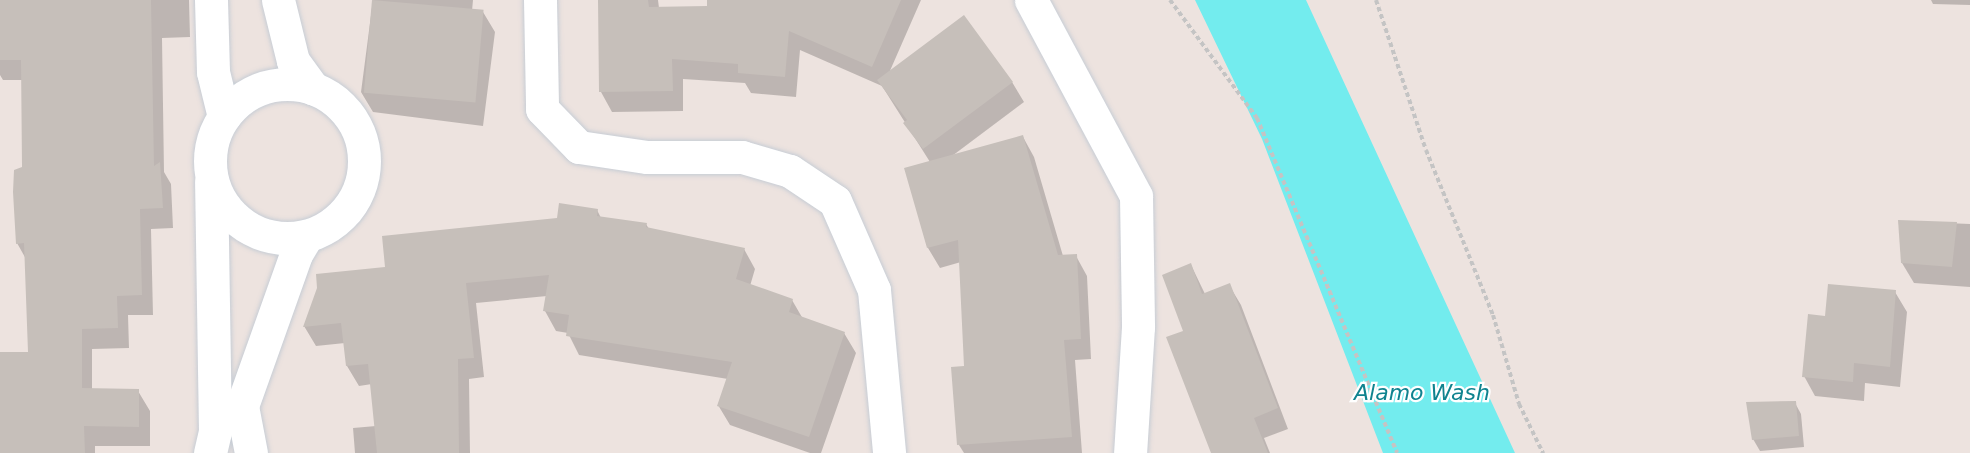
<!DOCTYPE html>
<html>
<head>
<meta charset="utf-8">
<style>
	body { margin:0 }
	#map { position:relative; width:1970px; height:453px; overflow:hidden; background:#ede3df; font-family:"DejaVu Sans",sans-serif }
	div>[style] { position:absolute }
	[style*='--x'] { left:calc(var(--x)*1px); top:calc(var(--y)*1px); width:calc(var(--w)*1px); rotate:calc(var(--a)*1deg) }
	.water>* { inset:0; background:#73ecee }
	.shadow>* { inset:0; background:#0003 }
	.building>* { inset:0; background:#c6bfba; transform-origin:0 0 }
	.path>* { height:4px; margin-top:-2px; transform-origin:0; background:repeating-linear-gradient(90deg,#c4c4c4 0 4.5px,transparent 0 7.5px) }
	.roads { filter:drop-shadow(0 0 2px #c7cdd5) drop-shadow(0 0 2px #c7cdd5) }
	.minor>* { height:33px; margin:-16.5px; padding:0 16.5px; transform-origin:16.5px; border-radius:16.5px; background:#fff }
	.minor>.ring { margin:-16.5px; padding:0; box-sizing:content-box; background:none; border:33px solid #fff; border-radius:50% }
	span { translate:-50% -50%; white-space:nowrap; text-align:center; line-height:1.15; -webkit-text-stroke:4.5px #fff; paint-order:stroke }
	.water-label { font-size:22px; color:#0f838f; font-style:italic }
</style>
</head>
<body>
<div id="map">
	<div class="water">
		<div style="clip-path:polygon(1195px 0,1306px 0,1515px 453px,1383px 453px,1262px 139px)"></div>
	</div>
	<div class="shadow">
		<div style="clip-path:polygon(0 0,189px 0,190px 37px,162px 38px,164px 172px,171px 184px,173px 228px,151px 229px,153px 315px,128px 315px,129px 348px,92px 349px,92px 390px,138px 391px,150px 411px,150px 446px,95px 446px,95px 453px,0 453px,0 353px,30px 353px,26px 259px,17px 243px,24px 168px,23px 80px,3px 80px,0 75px)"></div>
		<div style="clip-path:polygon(373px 0,473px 0,472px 11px,483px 12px,495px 32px,483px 126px,373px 112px,361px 92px)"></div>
		<div style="clip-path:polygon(599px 0,658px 0,659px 8px,708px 7px,709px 0,921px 0,889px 73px,1012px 82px,1024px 102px,952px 156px,1023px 137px,1034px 157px,1063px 256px,1076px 256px,1087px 276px,1091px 359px,1075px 360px,1082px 453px,964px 453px,959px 445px,966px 368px,961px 262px,940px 268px,928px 248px,930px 162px,882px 86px,800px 50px,796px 97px,751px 93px,745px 83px,683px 79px,683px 111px,612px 112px,601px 92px)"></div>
		<div style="clip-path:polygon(1931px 0,1970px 0,1970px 5px,1933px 4px)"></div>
		<div style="clip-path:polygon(597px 210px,601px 218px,646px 224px,649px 229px,744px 249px,755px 269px,750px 286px,792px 300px,803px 319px,844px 333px,856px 353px,821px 453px,810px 453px,730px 425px,718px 405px,728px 379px,579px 355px,568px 333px,556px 331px,545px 311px,547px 296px,476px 303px,484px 377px,469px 379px,470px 453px,355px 453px,353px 428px,376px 426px,372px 384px,359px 386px,347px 366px,345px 343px,316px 346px,304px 326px,387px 269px)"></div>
		<div style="clip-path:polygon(1900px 221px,1970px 224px,1970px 287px,1914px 283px,1902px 263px)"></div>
		<div style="clip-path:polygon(1191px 265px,1205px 294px,1229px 285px,1241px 305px,1288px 429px,1264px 438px,1270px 453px,1213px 453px,1185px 331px)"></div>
		<div style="clip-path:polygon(1895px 292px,1907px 312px,1900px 387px,1865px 383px,1864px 401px,1815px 396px,1804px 376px)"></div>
		<div style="clip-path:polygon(1795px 403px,1801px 414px,1804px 447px,1760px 451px,1753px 439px)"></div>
	</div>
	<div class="building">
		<div style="clip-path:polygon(0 0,151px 0,154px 166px,160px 162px,163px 208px,140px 209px,142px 295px,117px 296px,118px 328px,82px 329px,82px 388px,139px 389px,139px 427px,84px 426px,85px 453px,0 453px,0 352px,28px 352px,24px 243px,16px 244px,13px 192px,14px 170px,22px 167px,21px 60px,0 60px)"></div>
		<div style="left:372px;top:0;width:112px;height:93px;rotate:5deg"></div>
		<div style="clip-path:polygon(598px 0,648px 0,649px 7px,707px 6px,707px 0,901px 0,872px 67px,789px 31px,785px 77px,738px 73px,738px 64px,672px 59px,673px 91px,599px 92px)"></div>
		<div style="clip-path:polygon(964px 15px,1013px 82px,923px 149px,903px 123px,907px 120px,877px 80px)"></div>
		<div style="clip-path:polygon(1023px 135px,1058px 255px,1077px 254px,1081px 339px,1064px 340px,1072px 437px,957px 445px,951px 367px,964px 366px,958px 240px,927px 248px,904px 168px)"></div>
		<div style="clip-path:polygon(559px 203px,598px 209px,597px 216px,647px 223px,646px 227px,745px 248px,736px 279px,793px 299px,789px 312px,845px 332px,809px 437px,717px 406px,732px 362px,566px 336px,569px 315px,543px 311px,549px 275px,466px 283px,474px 358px,458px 359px,459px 453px,377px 453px,368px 364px,346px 366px,341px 323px,303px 327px,317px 288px,316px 274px,385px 267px,382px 236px,557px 218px)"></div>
		<div style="clip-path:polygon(1898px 220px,1957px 222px,1952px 267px,1901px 263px)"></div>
		<div style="clip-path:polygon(1191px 263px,1202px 294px,1230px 283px,1278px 408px,1254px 418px,1268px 453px,1211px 453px,1166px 337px,1183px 331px,1162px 275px)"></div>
		<div style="clip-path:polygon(1828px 284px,1896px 290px,1890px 367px,1854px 363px,1853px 382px,1802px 377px,1808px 314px,1825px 316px)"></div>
		<div style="clip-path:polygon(1796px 401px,1799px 436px,1752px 440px,1746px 402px)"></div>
	</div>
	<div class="path">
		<div style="--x:1170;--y:0;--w:147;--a:53.6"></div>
		<div style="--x:1257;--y:118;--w:363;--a:67.3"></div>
		<div style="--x:1376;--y:0;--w:158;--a:71.6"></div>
		<div style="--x:1426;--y:150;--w:178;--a:67.9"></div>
		<div style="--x:1493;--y:315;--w:93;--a:73.7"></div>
		<div style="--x:1519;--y:404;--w:55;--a:63.9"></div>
	</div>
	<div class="roads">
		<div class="minor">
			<div style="--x:211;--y:0;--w:72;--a:88.4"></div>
			<div style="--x:213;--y:72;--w:46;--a:76.3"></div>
			<div style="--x:278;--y:0;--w:63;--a:76.2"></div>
			<div style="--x:293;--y:61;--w:34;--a:54"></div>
			<div style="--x:540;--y:0;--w:109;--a:88.9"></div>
			<div style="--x:542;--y:109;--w:53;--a:45.8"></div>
			<div style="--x:579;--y:147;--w:69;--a:8.4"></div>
			<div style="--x:647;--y:157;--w:95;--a:0"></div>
			<div style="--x:742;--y:157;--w:50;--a:16.3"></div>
			<div style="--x:790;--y:171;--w:54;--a:33.7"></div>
			<div style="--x:835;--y:201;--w:97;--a:66.3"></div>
			<div style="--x:874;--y:290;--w:164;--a:84.7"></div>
			<div style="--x:1031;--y:0;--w:222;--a:61.8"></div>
			<div style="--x:1136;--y:196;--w:131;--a:89.1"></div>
			<div style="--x:1138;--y:327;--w:126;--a:93.6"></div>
			<div class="ring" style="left:210px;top:84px;width:121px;height:121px"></div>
			<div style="--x:210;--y:453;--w:22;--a:-77"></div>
			<div style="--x:215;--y:432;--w:250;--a:-90.9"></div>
			<div style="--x:251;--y:453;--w:48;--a:-100.8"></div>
			<div style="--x:242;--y:406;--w:161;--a:-70.4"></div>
			<div style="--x:296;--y:254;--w:21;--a:-59"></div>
		</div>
	</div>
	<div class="water-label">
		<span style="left:1422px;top:393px">Alamo Wash</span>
	</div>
</div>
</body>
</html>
